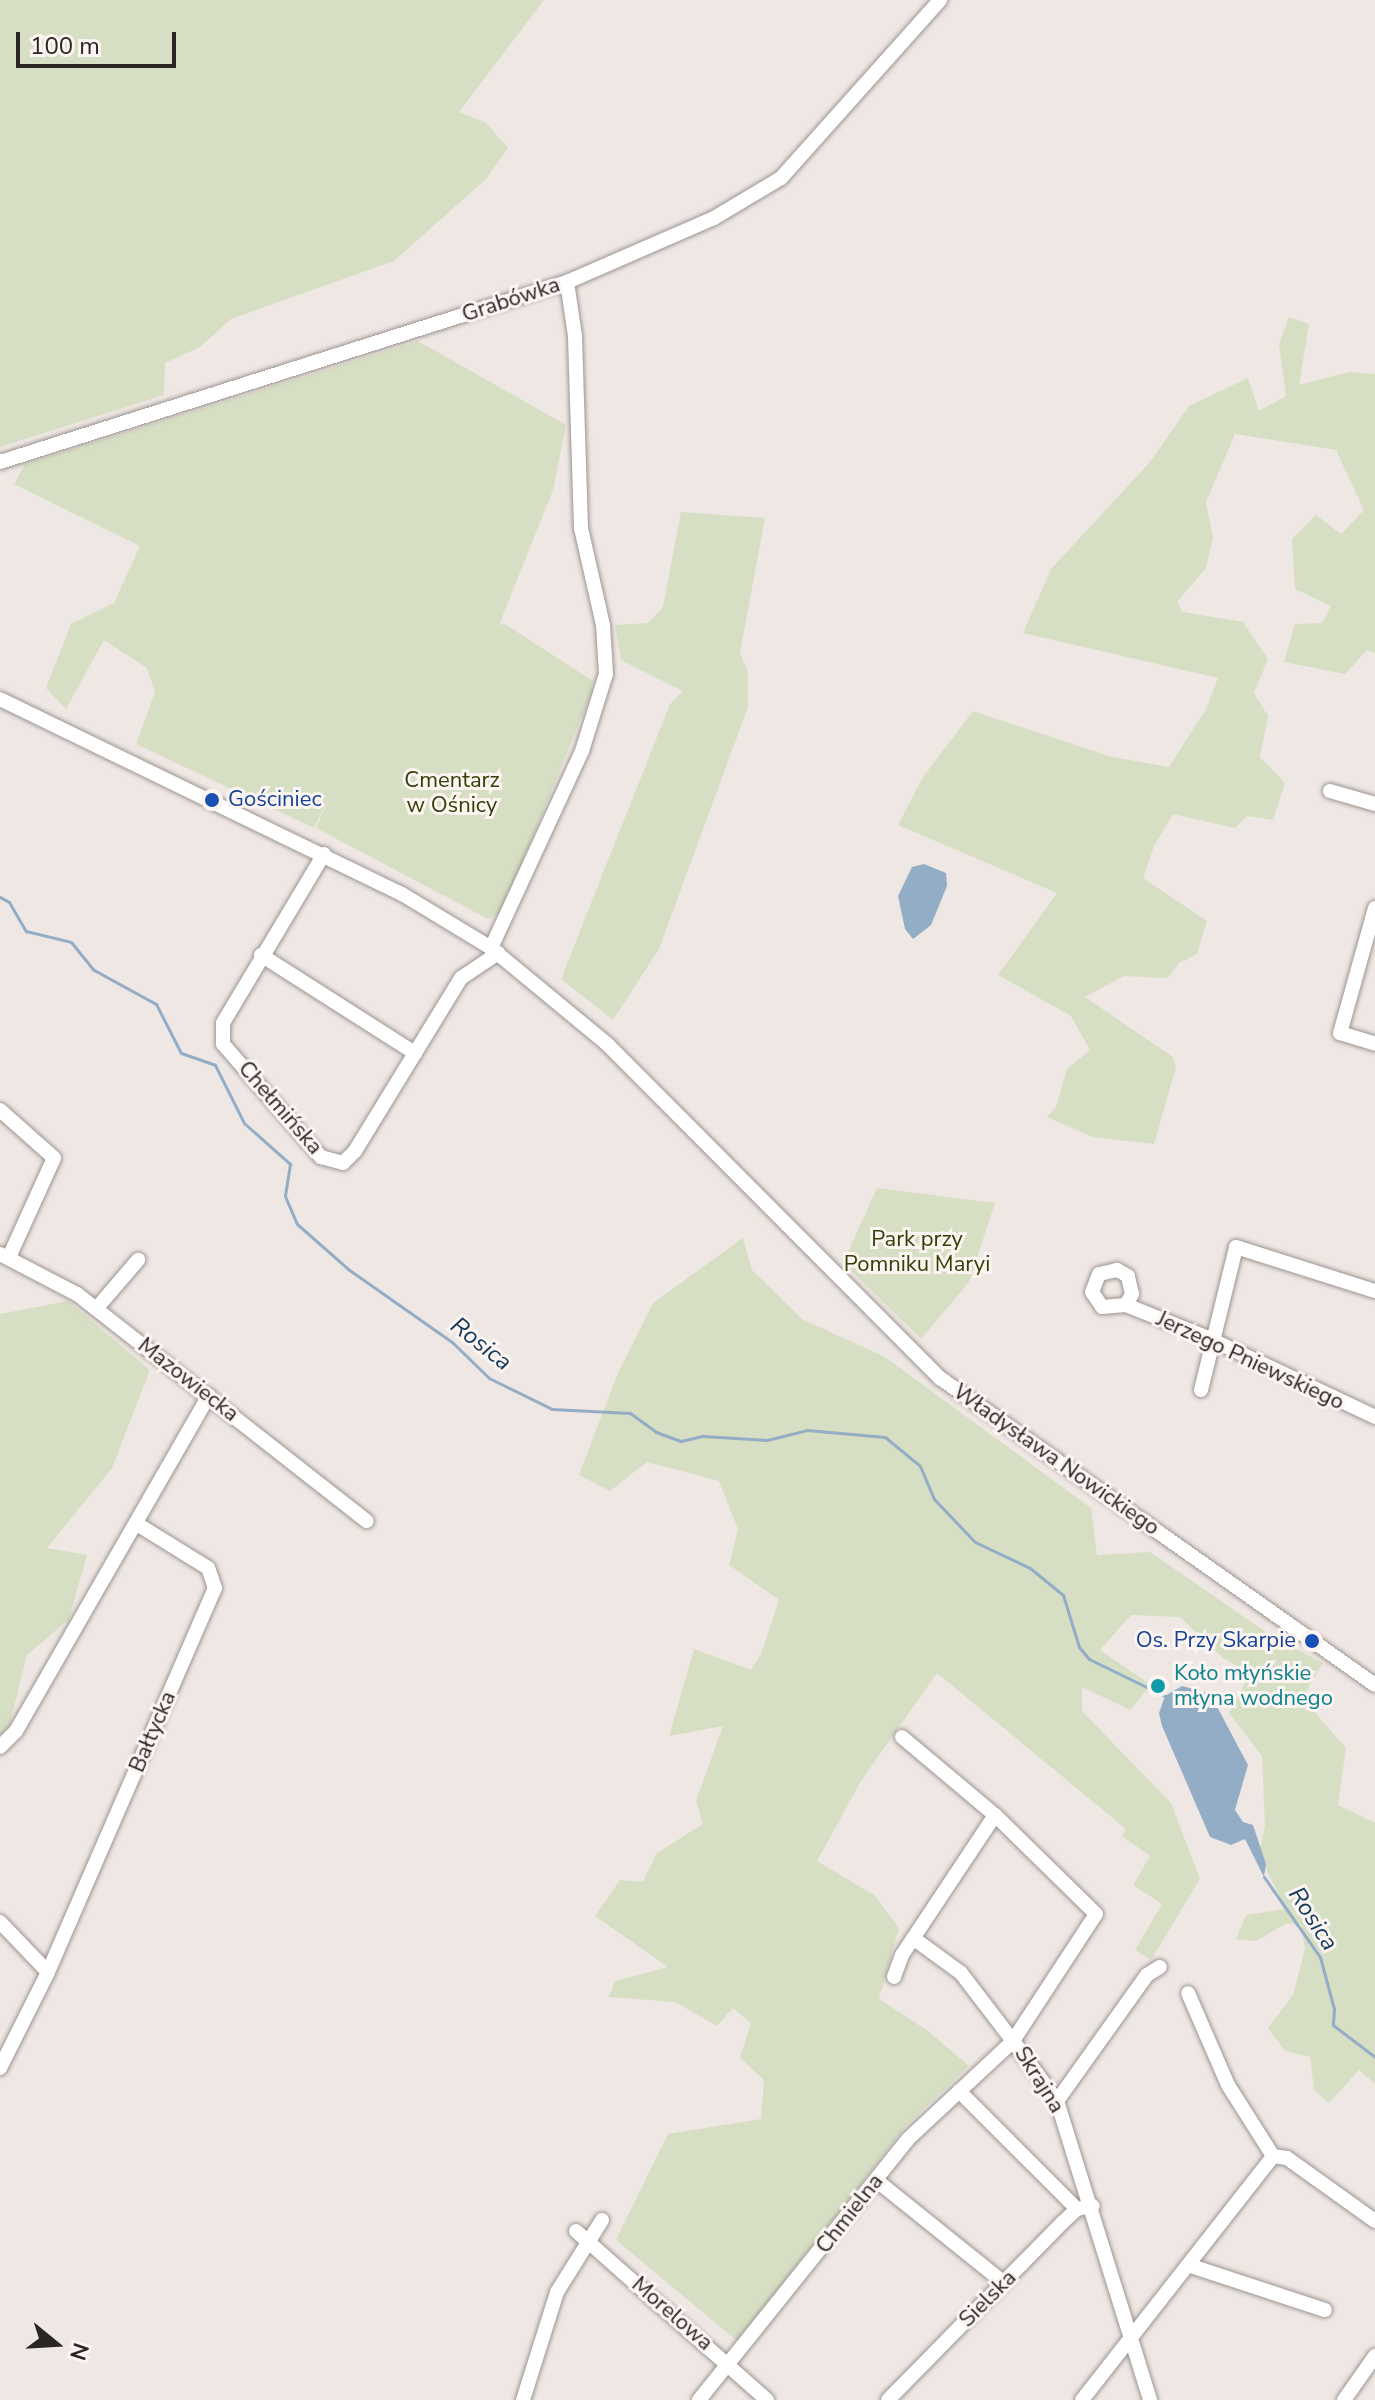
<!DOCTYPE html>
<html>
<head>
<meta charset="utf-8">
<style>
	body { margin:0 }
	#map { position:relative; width:1375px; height:2400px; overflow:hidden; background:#efe7e3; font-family:"Nunito Sans",sans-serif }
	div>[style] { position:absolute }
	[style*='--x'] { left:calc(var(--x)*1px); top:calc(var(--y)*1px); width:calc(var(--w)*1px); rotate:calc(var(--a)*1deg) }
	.green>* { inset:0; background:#d6dfc3 }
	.water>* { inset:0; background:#94adc6 }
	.stream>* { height:3px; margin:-1.5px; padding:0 1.5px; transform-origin:1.5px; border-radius:1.5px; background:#94adc6 }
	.roads { filter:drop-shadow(0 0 2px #9c9591) drop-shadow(0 0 2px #9c9591) }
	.minor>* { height:14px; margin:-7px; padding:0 7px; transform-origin:7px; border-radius:7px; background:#fff }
	.dots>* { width:22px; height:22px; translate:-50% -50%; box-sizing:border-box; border:4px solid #fcf4f0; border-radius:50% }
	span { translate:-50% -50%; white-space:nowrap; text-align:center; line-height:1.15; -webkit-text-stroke:6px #fcf4f0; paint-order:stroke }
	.street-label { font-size:22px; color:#292624 }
	.park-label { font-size:22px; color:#333f08 }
	.transit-label { font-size:22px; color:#164399 }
	.left { translate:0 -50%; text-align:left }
	.right { translate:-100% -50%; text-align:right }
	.culture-label { font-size:22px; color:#0d838f }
	.water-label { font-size:24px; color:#133a5d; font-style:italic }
	.north { position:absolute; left:16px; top:2304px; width:80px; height:80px; -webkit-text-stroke:6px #fcf4f0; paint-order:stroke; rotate:108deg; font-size:22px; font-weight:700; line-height:32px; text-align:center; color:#292624 }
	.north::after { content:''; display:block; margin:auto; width:28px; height:36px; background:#292624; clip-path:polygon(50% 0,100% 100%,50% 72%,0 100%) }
	.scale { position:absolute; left:16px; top:32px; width:160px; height:36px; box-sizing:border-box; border:4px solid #292624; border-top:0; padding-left:10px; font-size:24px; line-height:28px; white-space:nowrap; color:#292624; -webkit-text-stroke:6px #fcf4f0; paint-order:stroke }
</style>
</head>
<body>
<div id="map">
	<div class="green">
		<div style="clip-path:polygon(0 0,544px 0,459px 112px,485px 122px,508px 148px,486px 179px,394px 261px,231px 319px,200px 347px,165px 363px,164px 395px,0 447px)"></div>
		<div style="clip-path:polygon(1289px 317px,1309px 324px,1299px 385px,1350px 372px,1375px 374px,1375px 653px,1367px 650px,1345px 674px,1284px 662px,1295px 624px,1322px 623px,1331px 606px,1295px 589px,1292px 539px,1316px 515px,1341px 534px,1364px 510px,1336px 450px,1235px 434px,1206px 502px,1213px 538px,1206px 568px,1177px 602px,1183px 612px,1243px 622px,1268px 659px,1254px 693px,1268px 716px,1260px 757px,1285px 783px,1273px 820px,1247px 816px,1235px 828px,1173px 814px,1154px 846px,1143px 878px,1207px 921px,1197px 954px,1179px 963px,1168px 978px,1124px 976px,1085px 997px,1173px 1057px,1176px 1067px,1154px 1144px,1092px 1137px,1047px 1117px,1056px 1107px,1067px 1069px,1090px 1050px,1071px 1016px,998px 975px,1057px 893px,898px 825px,923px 777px,973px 711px,1112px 757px,1169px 767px,1206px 709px,1218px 678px,1023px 633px,1051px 569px,1150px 462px,1189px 406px,1248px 378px,1259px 411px,1286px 396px,1279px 344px)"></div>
		<div style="clip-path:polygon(418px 341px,566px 425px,553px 490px,499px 625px,505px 624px,593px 681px,591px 694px,502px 912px,488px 919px,316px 828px,329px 798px,314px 828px,136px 744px,155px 692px,147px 668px,104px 640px,66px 709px,46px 688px,71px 624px,114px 603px,140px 546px,14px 484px,25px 464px)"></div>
		<div style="clip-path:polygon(681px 512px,765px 518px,740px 653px,748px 672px,748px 707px,659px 949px,613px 1020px,561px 979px,670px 704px,683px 691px,621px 660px,615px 625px,648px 623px,663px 607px)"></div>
		<div style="clip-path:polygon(877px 1188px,995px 1203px,969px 1282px,921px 1339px,843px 1263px)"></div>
		<div style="clip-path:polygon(743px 1238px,752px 1270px,802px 1319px,885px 1357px,1091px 1508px,1097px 1555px,1150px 1552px,1273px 1637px,1323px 1663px,1302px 1698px,1346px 1748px,1338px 1805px,1375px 1823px,1375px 2084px,1359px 2070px,1329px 2103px,1314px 2090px,1310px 2057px,1285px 2051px,1268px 2028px,1293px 1995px,1305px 1949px,1301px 1925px,1287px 1923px,1256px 1941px,1236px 1939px,1246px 1915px,1286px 1909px,1259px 1855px,1265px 1826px,1262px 1756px,1229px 1713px,1250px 1674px,1222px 1657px,1180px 1617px,1131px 1615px,1100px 1650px,1151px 1685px,1130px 1710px,1082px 1687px,1082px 1711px,1171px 1803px,1200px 1879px,1151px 1960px,1135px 1950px,1162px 1904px,1133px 1885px,1150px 1856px,1122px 1836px,1126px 1829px,937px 1673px,861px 1781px,817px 1861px,874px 1895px,899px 1928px,879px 1999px,928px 2031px,969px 2066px,905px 2127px,737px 2341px,616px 2240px,668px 2134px,761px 2119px,764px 2080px,740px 2058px,751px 2023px,733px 2008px,717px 2026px,675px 2002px,609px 1997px,615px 1981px,668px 1967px,595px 1916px,620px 1880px,643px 1882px,657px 1853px,703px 1824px,696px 1801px,723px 1726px,669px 1736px,694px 1649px,751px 1670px,761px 1654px,779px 1600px,729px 1565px,738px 1529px,719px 1481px,647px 1462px,610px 1491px,579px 1475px,618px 1373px,653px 1303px)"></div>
		<div style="clip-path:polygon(68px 1301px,150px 1370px,112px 1468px,47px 1548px,87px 1555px,69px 1619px,27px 1655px,8px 1731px,0 1735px,0 1314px)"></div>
	</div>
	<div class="water">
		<div style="clip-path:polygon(924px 864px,946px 873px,947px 886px,931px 925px,913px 939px,905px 929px,898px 896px,912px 867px)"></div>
		<div style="clip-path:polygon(1182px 1686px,1204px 1692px,1214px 1701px,1248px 1765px,1235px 1810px,1243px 1822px,1253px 1825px,1266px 1864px,1264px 1877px,1245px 1839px,1231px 1845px,1210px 1837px,1162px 1726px,1159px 1713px,1165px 1696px)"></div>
	</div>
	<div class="stream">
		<div style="--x:0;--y:897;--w:10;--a:29"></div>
		<div style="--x:9;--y:902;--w:34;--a:60"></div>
		<div style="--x:26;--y:931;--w:46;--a:13.7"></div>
		<div style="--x:71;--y:942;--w:36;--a:51"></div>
		<div style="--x:94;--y:970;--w:71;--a:28.7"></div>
		<div style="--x:156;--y:1004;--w:55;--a:63"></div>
		<div style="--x:181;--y:1053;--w:36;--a:19"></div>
		<div style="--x:215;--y:1065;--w:65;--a:63.4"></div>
		<div style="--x:244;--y:1123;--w:62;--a:41.7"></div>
		<div style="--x:290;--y:1164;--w:32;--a:99"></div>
		<div style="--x:285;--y:1196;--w:30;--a:67"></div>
		<div style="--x:297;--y:1224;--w:68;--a:41.4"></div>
		<div style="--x:348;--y:1269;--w:127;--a:35.1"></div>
		<div style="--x:452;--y:1342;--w:52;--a:44.2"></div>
		<div style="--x:489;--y:1378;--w:70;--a:26.2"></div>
		<div style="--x:552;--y:1409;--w:78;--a:2.9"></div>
		<div style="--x:630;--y:1413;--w:32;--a:36"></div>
		<div style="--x:656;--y:1432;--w:27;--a:20"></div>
		<div style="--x:681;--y:1441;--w:23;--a:-13"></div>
		<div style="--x:703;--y:1436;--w:64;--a:3.6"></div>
		<div style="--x:767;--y:1440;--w:41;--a:-14"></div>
		<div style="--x:807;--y:1430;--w:78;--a:5.1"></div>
		<div style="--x:885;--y:1437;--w:45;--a:39.6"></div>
		<div style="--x:920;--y:1466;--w:36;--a:67"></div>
		<div style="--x:934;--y:1499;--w:59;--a:46.4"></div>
		<div style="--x:975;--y:1542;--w:61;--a:25.3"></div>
		<div style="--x:1030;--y:1568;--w:43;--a:39.3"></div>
		<div style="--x:1063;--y:1595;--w:54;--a:72.9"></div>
		<div style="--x:1079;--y:1647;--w:16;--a:50"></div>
		<div style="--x:1089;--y:1659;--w:85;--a:26"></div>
		<div style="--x:1264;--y:1877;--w:98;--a:55"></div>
		<div style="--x:1320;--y:1957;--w:54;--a:74.9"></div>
		<div style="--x:1334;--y:2009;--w:16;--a:94"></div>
		<div style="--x:1333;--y:2025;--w:53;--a:37.3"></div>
	</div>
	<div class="roads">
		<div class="minor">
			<div style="--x:0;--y:462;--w:595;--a:-17.61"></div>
			<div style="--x:567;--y:282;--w:160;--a:-23.5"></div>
			<div style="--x:714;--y:218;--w:78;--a:-30.8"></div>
			<div style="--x:781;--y:178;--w:239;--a:-48.2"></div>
			<div style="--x:0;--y:699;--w:447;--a:25.9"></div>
			<div style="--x:402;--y:894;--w:104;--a:31.2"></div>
			<div style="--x:491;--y:948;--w:151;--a:39.6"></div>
			<div style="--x:607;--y:1044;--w:472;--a:45.1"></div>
			<div style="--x:940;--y:1378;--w:532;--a:35.21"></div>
			<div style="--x:1330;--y:791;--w:47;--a:16.1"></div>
			<div style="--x:324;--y:854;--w:197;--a:120.9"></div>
			<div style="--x:223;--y:1023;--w:21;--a:90"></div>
			<div style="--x:223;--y:1044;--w:150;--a:49.1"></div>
			<div style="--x:321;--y:1157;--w:23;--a:15"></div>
			<div style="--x:343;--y:1163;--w:17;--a:-45"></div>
			<div style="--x:355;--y:1151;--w:203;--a:-58.5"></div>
			<div style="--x:461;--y:978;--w:45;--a:-34"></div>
			<div style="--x:1375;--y:908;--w:130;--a:105.6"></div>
			<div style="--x:1340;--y:1033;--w:37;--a:17"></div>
			<div style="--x:491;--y:948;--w:217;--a:-65.2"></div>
			<div style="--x:582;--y:751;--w:81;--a:-72.7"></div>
			<div style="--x:606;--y:674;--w:49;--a:-93.5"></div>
			<div style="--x:603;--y:625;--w:99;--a:-102.8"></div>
			<div style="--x:581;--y:528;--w:192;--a:-91.8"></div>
			<div style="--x:575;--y:336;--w:55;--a:-98.4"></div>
			<div style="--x:261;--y:955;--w:183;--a:32.5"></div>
			<div style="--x:0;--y:1110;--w:72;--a:41.6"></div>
			<div style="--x:54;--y:1158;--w:109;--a:114.4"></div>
			<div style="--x:0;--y:1254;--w:87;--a:27.5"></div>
			<div style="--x:77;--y:1294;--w:368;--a:38.1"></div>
			<div style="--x:1126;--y:1305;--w:13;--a:-61"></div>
			<div style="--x:1132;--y:1294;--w:18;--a:-103"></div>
			<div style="--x:1128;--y:1276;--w:13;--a:-151"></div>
			<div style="--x:1117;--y:1270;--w:18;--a:167"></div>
			<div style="--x:1099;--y:1274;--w:19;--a:111"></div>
			<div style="--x:1092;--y:1292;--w:18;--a:56"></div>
			<div style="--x:1102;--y:1307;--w:24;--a:-5"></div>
			<div style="--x:1126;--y:1305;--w:86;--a:21.8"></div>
			<div style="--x:1206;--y:1337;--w:187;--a:25.3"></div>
			<div style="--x:96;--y:1309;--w:65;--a:-49.4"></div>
			<div style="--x:1201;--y:1390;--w:147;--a:-76.2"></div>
			<div style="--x:1236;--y:1247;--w:146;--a:17.6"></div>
			<div style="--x:902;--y:1737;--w:121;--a:40"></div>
			<div style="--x:995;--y:1815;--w:141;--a:44.4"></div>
			<div style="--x:1096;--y:1914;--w:152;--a:123.2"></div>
			<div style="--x:1013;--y:2041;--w:74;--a:53.7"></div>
			<div style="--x:1057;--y:2101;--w:313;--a:72.7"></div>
			<div style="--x:0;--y:1747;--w:23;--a:-45"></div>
			<div style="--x:16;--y:1731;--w:387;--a:-60.1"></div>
			<div style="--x:0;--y:1922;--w:69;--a:46.2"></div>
			<div style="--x:894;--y:1977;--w:23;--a:-70"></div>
			<div style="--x:902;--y:1955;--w:168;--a:-56.4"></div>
			<div style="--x:0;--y:2068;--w:107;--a:-63.4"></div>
			<div style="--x:48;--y:1972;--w:419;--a:-66.5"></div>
			<div style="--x:215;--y:1588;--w:21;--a:-109"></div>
			<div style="--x:208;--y:1568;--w:84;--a:-148.2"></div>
			<div style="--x:959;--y:2091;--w:167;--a:45"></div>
			<div style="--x:1057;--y:2101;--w:155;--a:-54.5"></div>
			<div style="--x:1147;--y:1975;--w:15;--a:-32"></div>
			<div style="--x:1273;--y:2156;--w:14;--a:8"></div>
			<div style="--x:1287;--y:2158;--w:108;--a:35.6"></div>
			<div style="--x:876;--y:2180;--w:164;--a:38.8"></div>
			<div style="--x:576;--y:2231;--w:255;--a:41.5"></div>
			<div style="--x:1188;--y:2265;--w:144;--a:18.2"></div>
			<div style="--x:523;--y:2400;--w:113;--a:-72.5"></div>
			<div style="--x:557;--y:2292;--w:85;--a:-58"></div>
			<div style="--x:699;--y:2400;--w:334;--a:-51.3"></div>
			<div style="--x:908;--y:2139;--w:144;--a:-43"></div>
			<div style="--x:1013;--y:2041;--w:86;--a:-127.4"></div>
			<div style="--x:961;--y:1973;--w:59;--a:-143.9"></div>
			<div style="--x:888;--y:2400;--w:248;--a:-45.5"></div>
			<div style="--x:1062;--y:2223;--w:21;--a:-43"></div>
			<div style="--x:1077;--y:2209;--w:16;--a:-11"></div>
			<div style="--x:1082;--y:2400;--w:310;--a:-51.9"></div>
			<div style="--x:1273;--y:2156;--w:84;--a:-122.4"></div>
			<div style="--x:1228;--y:2085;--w:100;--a:-113.5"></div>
			<div style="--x:1344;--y:2400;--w:54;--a:-54.8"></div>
		</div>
	</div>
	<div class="dots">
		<div style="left:212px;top:800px;background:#1a4fb4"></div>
		<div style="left:1312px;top:1641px;background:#1a4fb4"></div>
		<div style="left:1158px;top:1686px;background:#0f9aa8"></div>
	</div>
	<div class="street-label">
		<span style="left:511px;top:300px;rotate:-18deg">Grabówka</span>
		<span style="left:280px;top:1108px;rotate:49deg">Chełmińska</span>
		<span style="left:1250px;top:1361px;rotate:25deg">Jerzego Pniewskiego</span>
		<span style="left:188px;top:1380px;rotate:38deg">Mazowiecka</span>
		<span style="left:1056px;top:1460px;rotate:35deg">Władysława Nowickiego</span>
		<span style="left:153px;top:1732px;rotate:-67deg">Bałtycka</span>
		<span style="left:1039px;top:2080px;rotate:58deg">Skrajna</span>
		<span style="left:850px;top:2214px;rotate:-52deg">Chmielna</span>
		<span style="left:988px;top:2299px;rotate:-45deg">Sielska</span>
		<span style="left:672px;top:2314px;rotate:41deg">Morelowa</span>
	</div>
	<div class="park-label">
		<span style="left:452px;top:793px">Cmentarz<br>w Ośnicy</span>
		<span style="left:917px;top:1252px">Park przy<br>Pomniku Maryi</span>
	</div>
	<div class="transit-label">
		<span class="left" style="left:228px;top:800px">Gościniec</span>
		<span class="right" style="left:1296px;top:1641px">Os. Przy Skarpie</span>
	</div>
	<div class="culture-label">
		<span class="left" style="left:1174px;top:1686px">Koło młyńskie<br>młyna wodnego</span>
	</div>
	<div class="water-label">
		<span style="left:481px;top:1344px;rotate:38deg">Rosica</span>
		<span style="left:1313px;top:1919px;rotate:57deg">Rosica</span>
	</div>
	<div class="north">N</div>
	<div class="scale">100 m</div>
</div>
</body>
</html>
